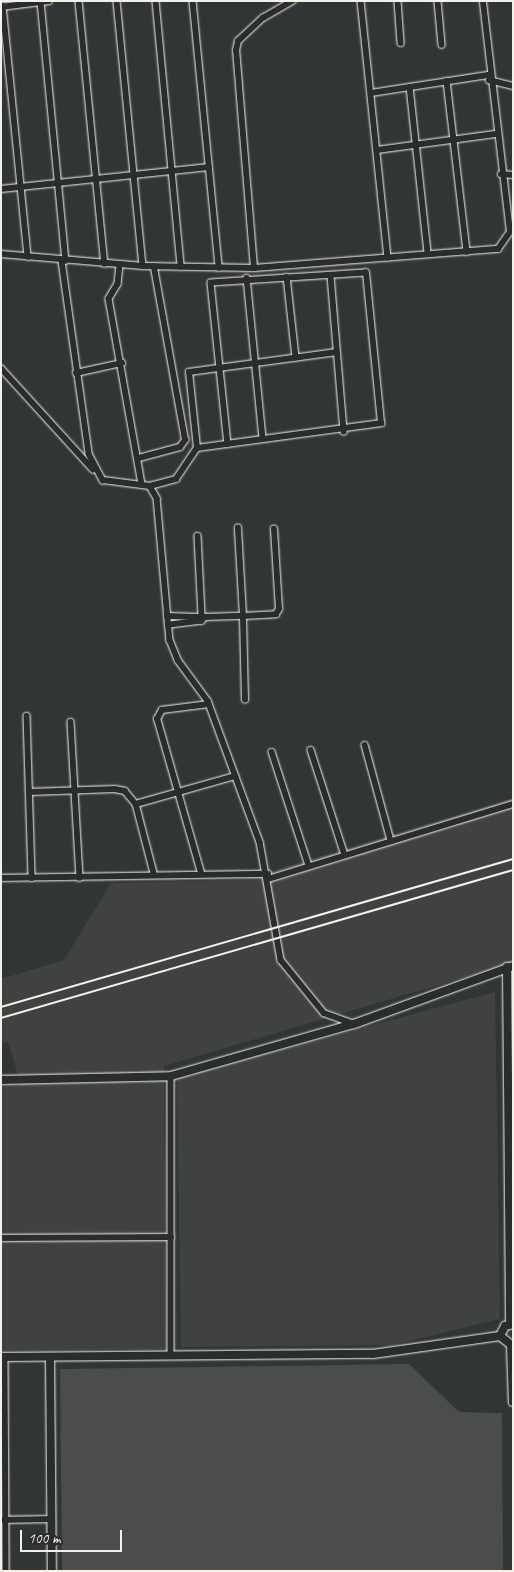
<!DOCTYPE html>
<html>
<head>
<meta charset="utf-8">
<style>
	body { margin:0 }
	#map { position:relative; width:514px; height:1572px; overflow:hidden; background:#323535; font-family:Caveat,sans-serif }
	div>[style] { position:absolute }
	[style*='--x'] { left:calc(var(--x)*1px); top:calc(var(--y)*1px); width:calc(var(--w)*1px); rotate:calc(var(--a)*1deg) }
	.built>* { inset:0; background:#404242 }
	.green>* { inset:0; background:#4b4d4c }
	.roads { filter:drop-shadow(0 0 1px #f4f1e8) drop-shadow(0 0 1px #f4f1e8) }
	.street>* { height:5.5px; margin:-2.75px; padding:0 2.75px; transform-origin:2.75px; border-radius:2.75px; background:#2a2d2e }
	.secondary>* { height:8px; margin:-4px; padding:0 4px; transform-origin:4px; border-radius:4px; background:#2a2d2e }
	.rail>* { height:2px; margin:-1px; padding:0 1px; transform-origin:1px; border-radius:1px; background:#f4f1e8 }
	span { translate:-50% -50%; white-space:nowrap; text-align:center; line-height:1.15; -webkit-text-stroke:4.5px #2a2d2e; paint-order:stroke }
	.frame { position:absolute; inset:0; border:2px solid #f4f1e8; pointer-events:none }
	.scale { position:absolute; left:20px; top:1530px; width:102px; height:22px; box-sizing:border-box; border:2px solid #f4f1e8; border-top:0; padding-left:6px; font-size:15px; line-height:18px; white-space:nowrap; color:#f4f1e8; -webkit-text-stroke:4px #2a2d2e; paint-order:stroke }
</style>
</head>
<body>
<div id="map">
	<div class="built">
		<div style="clip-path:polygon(513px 798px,513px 963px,164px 1066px,166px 1349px,1px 1351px,1px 1086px,21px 1085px,8px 1042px,1px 1043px,1px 979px,64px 960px,111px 883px,242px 880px)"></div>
		<div style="clip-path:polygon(495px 992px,500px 1319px,393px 1345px,181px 1347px,177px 1078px)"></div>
	</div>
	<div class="green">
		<div style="clip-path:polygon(409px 1364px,459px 1412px,502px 1413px,503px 1571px,62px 1571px,60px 1369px)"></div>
	</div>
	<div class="roads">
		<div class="street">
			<div style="--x:79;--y:1;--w:264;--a:84.4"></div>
			<div style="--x:117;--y:1;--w:266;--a:84.4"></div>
			<div style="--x:156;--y:1;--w:267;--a:84.6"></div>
			<div style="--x:193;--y:1;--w:268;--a:84.4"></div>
			<div style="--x:361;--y:1;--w:258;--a:84"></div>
			<div style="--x:398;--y:1;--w:42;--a:85.9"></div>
			<div style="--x:438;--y:1;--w:44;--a:84.8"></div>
			<div style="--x:41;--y:2;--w:260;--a:84.5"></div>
			<div style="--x:3;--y:6;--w:252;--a:84.3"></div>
			<div style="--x:1;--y:7;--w:48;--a:-7.1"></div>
			<div style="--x:489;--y:80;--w:25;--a:14"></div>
			<div style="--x:447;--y:81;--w:172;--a:83.3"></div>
			<div style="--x:410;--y:87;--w:168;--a:83.8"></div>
			<div style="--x:371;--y:93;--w:118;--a:-8.7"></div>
			<div style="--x:377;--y:150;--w:119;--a:-7.7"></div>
			<div style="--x:501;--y:174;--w:12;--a:5"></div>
			<div style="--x:1;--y:189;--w:209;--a:-6"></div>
			<div style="--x:1;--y:254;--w:143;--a:4.8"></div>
			<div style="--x:143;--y:266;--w:111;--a:1"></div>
			<div style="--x:254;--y:268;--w:245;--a:-4.5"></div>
			<div style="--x:498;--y:249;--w:21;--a:-55"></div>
			<div style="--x:510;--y:232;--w:233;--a:-96.7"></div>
			<div style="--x:62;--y:261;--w:195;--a:82"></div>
			<div style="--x:89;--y:454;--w:30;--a:62"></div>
			<div style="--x:103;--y:480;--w:47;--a:7.3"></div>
			<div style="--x:150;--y:486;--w:14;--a:60"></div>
			<div style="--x:157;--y:498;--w:143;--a:84.8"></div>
			<div style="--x:170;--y:640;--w:22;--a:68"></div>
			<div style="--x:178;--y:660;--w:51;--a:53.8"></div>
			<div style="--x:208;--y:701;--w:150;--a:69.8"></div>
			<div style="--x:260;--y:842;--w:120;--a:79.9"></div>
			<div style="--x:281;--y:960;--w:68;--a:50.9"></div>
			<div style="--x:324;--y:1013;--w:32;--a:20"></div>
			<div style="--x:120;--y:265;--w:19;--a:96"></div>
			<div style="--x:118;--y:284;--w:17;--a:121"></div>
			<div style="--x:109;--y:299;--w:188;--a:79.9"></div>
			<div style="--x:254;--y:268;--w:218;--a:-94.7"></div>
			<div style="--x:236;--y:51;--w:10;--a:-79"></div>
			<div style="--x:238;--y:41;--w:34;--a:-43"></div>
			<div style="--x:263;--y:18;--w:34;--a:-30"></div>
			<div style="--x:331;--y:276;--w:156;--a:85.2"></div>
			<div style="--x:287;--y:277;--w:81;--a:83.6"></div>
			<div style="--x:247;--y:278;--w:161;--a:84.3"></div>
			<div style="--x:1;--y:368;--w:137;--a:47.7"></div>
			<div style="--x:76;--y:373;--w:47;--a:-12.3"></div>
			<div style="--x:197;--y:448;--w:76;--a:-96"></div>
			<div style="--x:189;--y:372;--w:149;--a:-7.7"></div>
			<div style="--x:139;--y:458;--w:42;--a:-15"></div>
			<div style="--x:180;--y:447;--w:9;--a:-54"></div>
			<div style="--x:185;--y:440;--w:176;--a:-100.2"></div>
			<div style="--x:150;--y:486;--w:27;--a:-15"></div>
			<div style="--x:176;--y:479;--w:37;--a:-56"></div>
			<div style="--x:197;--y:448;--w:186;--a:-7.7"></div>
			<div style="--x:381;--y:423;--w:151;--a:-95.7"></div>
			<div style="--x:366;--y:273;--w:155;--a:176.3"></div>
			<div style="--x:211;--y:283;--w:162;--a:84"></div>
			<div style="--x:198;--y:536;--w:78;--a:87.1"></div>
			<div style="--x:167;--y:616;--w:38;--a:2"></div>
			<div style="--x:205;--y:617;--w:5;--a:127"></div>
			<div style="--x:202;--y:621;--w:34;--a:173"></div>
			<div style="--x:205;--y:617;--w:38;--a:-2"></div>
			<div style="--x:243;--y:616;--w:88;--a:-93.3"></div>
			<div style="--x:245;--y:700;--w:84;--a:-91.4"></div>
			<div style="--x:243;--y:616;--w:33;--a:-3"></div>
			<div style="--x:276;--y:614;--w:6;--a:-59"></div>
			<div style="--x:279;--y:609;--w:80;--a:-93.6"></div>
			<div style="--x:27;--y:716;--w:162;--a:88.2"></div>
			<div style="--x:71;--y:722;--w:156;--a:86.7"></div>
			<div style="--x:365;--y:745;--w:99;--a:74.8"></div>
			<div style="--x:311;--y:750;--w:110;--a:72.1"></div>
			<div style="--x:272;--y:752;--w:120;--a:72"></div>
			<div style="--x:29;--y:792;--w:86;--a:-2"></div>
			<div style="--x:115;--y:789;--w:10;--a:11"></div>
			<div style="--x:125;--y:791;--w:17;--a:50"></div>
			<div style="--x:136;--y:804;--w:103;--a:-15.8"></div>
			<div style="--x:136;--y:804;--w:71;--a:75.4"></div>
			<div style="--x:201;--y:873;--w:160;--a:-105.9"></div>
			<div style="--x:157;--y:719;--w:10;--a:-61"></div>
			<div style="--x:162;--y:710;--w:47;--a:-7.3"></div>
			<div style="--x:1;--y:878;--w:267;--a:-0.9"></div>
			<div style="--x:268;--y:879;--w:256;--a:-17"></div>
			<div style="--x:171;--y:1076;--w:280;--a:90"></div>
			<div style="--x:1;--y:1238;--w:170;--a:-0.3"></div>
			<div style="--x:5;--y:1357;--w:214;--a:89.7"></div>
			<div style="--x:1;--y:1520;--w:50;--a:-1.1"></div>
		</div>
		<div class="secondary">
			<div style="--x:507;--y:967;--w:357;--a:89.5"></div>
			<div style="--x:1;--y:1080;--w:170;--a:-1.3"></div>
			<div style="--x:171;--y:1076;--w:190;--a:-15.9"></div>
			<div style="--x:354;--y:1024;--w:169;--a:-20"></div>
			<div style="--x:513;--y:1324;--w:8;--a:166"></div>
			<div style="--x:505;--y:1326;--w:11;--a:117"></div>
			<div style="--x:500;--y:1336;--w:16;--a:38"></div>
			<div style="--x:511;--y:1346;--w:56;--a:88"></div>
			<div style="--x:1;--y:1357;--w:372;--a:-0.5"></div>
			<div style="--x:373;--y:1354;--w:128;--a:-8.1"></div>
			<div style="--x:50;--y:1357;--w:214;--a:89.5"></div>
		</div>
	</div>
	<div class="rail">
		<div style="--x:1;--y:1007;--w:533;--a:-16.12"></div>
		<div style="--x:1;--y:1018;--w:533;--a:-16.12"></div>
	</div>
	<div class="frame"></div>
	<div class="scale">100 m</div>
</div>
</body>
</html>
